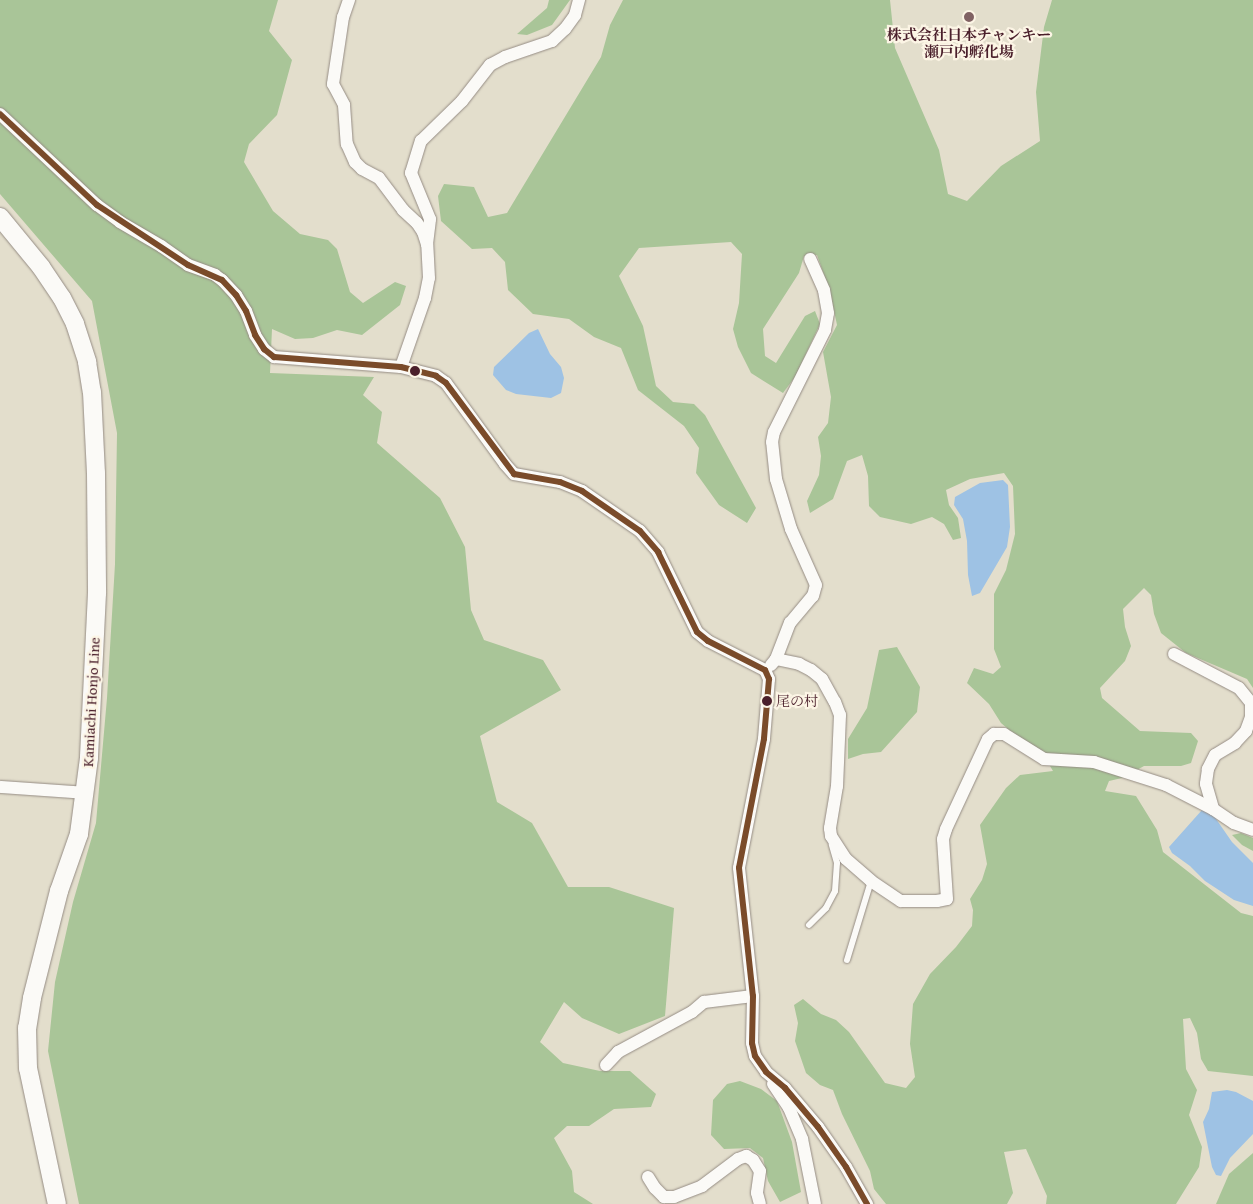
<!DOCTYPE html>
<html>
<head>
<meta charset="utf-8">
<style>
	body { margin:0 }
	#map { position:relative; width:1253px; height:1204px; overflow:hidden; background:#e3decc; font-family:"Gentium Book Plus","Noto Serif JP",serif }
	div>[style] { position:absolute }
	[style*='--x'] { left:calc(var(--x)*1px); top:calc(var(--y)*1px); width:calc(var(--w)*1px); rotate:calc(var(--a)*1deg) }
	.forest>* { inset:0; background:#a9c598 }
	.water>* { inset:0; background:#9ec2e4 }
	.roads { filter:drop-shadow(0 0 1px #958c84) drop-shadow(0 0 1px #958c84) }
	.lane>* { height:6px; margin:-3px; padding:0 3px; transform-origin:3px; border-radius:3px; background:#fbfaf7 }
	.street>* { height:12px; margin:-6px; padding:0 6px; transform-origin:6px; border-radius:6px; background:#fbfaf7 }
	.secondary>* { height:18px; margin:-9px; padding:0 9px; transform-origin:9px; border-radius:9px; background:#fbfaf7 }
	.bus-1>* { height:6px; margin:-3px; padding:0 3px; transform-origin:3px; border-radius:3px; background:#7a4b2a }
	.dots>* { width:14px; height:14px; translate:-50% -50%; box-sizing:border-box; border:2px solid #fcf5e5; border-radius:50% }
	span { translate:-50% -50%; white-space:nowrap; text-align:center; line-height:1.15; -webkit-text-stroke:4.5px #fcf5e5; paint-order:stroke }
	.bus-label { font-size:14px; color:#4a1f2b }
	.left { translate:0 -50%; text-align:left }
	.poi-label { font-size:15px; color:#4a1f2b; font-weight:700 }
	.street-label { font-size:15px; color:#4a1f2b }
</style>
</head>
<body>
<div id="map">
	<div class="forest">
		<div style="clip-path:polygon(0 0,278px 0,269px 31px,292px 60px,277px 115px,249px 144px,244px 162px,273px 211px,300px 234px,328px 240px,337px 249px,350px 292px,363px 303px,395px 282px,406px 286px,400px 305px,362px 335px,337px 330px,313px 338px,295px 339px,272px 329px,270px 373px,374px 377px,363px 395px,382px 412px,377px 443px,440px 498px,465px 547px,471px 610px,484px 640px,543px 660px,561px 690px,480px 736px,497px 802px,532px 823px,568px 887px,609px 887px,674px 908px,665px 1016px,619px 1034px,582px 1018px,564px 1002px,540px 1042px,563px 1063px,600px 1071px,630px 1071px,656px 1094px,651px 1107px,614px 1109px,589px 1126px,567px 1126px,554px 1138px,572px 1171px,574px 1192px,593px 1204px,79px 1204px,48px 1051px,55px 982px,73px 902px,96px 823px,107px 698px,115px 564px,117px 433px,92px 301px,0 194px)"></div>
		<div style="clip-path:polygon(549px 0,570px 0,552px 25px,527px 35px,517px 34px,547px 8px)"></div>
		<div style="clip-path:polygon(623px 0,890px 0,895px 48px,939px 150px,948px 194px,967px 201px,1001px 166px,1040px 141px,1036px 92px,1044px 27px,1052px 0,1253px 0,1253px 688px,1247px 679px,1186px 653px,1161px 633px,1154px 614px,1151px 595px,1144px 588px,1123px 609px,1125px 627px,1131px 646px,1125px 661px,1100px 688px,1102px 698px,1140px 731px,1191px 733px,1198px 741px,1191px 763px,1181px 766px,1144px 766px,1122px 778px,1109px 781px,1105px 791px,1136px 796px,1157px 830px,1163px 852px,1241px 913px,1253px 916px,1253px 1076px,1208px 1071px,1201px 1059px,1197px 1033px,1190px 1018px,1183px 1019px,1186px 1069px,1197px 1090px,1189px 1115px,1202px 1147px,1199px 1167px,1176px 1204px,1046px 1204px,1047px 1196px,1026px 1149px,1004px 1152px,1013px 1193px,1007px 1204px,886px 1204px,874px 1189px,870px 1171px,842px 1114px,833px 1090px,820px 1085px,806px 1073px,795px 1041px,798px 1023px,794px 1005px,803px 999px,821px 1014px,836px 1020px,849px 1032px,885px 1083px,906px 1088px,915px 1077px,910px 1044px,913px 1004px,930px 974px,956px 947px,972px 926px,973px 910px,970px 899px,982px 880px,987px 864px,980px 825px,1006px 788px,1020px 775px,1053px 771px,1044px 756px,1027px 745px,1001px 723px,989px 704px,967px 683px,974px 668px,993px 674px,1001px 667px,994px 649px,994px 594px,1006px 570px,1015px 534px,1013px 486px,1004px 473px,970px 479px,946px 490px,949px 505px,958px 518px,961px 538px,953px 540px,944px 524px,932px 517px,911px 524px,880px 517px,869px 506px,868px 476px,862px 455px,847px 461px,833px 499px,810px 513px,807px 501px,819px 475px,821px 456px,818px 437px,828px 423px,831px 397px,823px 352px,837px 325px,830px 292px,817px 255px,804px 256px,799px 273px,763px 329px,765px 356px,776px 363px,805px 316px,815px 311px,820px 324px,795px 377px,783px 393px,751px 373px,738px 347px,733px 329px,739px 303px,742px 254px,731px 242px,639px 248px,619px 276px,643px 326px,656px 386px,673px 402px,694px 404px,705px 415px,756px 508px,747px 523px,719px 505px,696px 473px,699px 448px,684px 426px,638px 390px,621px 348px,594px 337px,569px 319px,533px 314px,508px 290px,505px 262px,492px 248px,472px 249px,441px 221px,438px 196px,444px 184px,474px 187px,488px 217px,507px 213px,601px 57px,610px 25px)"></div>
		<div style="clip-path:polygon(897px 647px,920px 687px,917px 712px,881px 752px,863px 754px,848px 759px,848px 739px,867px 708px,879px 650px)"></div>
		<div style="clip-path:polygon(1241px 833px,1253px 838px,1253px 851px,1242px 845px,1232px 835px)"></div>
		<div style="clip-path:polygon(740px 1081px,761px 1089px,777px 1101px,792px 1142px,801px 1192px,780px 1202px,768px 1181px,763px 1158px,750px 1148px,724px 1149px,711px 1135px,713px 1100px,727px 1084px)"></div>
		<div style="clip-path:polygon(1253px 1153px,1253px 1204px,1216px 1204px,1229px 1174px)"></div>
	</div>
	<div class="water">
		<div style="clip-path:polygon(538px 329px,550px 354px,561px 367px,564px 378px,561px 393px,551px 398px,516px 394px,506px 390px,493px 375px,494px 367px,529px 333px)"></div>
		<div style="clip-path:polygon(1003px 480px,1008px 485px,1010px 527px,1007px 547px,980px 593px,972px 596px,968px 575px,967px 541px,963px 519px,954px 505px,955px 497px,980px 483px)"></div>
		<div style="clip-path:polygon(1202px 810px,1214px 816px,1232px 842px,1253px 863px,1253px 906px,1234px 900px,1205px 881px,1190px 866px,1172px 853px,1169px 847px)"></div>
		<div style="clip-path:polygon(1227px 1090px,1236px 1092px,1253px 1101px,1253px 1134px,1230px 1158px,1221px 1176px,1216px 1175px,1212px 1167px,1203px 1122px,1209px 1109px,1212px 1092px)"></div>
	</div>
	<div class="roads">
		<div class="lane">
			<div style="--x:809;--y:925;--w:24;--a:-45"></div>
			<div style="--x:826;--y:908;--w:19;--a:-62"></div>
			<div style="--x:835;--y:891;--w:28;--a:-86"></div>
			<div style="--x:837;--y:863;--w:19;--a:-106"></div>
			<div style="--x:847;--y:960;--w:83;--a:-73.1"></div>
		</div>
		<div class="street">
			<div style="--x:349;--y:0;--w:18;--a:109"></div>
			<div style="--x:343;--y:17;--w:68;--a:98.5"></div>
			<div style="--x:333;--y:84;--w:24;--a:62"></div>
			<div style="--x:344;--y:105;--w:39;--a:86"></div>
			<div style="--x:347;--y:144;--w:20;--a:66"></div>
			<div style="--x:355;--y:162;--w:10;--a:45"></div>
			<div style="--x:362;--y:169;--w:19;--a:28"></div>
			<div style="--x:379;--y:178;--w:40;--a:53"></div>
			<div style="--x:403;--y:210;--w:19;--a:43"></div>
			<div style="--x:417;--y:223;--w:11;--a:56"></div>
			<div style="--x:423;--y:232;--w:13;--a:72"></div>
			<div style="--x:0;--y:114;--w:133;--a:43.2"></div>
			<div style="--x:97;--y:205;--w:29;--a:36"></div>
			<div style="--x:120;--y:222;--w:48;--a:30.3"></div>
			<div style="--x:161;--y:246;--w:33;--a:35"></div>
			<div style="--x:188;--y:265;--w:29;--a:20"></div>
			<div style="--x:215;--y:275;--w:9;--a:36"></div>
			<div style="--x:222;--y:280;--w:21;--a:47"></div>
			<div style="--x:236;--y:295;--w:19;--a:58"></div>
			<div style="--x:246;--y:311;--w:26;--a:69"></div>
			<div style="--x:255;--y:335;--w:17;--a:57"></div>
			<div style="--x:264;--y:349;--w:13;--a:39"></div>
			<div style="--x:274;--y:357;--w:127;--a:4.5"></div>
			<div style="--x:401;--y:367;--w:36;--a:14"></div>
			<div style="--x:436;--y:376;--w:12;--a:35"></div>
			<div style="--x:446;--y:383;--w:100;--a:53.9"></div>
			<div style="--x:505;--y:464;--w:13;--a:48"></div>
			<div style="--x:514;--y:474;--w:47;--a:9.9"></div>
			<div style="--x:560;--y:482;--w:24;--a:22"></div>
			<div style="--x:582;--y:491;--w:70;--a:34.6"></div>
			<div style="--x:640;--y:531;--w:28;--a:49"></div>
			<div style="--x:658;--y:552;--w:89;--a:64"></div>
			<div style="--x:697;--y:632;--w:14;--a:39"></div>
			<div style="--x:708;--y:641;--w:64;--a:27"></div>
			<div style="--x:765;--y:670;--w:10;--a:66"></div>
			<div style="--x:769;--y:679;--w:60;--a:94.8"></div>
			<div style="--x:764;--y:739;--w:131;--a:101"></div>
			<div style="--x:739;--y:868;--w:129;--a:83.8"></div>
			<div style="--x:753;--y:996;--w:47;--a:91.2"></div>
			<div style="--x:752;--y:1043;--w:13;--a:77"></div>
			<div style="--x:755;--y:1056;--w:19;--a:55"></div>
			<div style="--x:766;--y:1072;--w:25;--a:40"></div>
			<div style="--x:785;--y:1088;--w:51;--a:49.8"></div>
			<div style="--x:818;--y:1127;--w:49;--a:55"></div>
			<div style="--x:846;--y:1167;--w:43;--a:60.4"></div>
			<div style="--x:401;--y:367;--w:73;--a:-70.8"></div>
			<div style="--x:425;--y:298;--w:20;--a:-79"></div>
			<div style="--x:429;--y:278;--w:34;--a:-93"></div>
			<div style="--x:427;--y:244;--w:25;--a:-83"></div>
			<div style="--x:430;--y:219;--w:50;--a:-112.4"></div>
			<div style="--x:411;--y:173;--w:34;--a:-73"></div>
			<div style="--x:421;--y:141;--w:57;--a:-44.3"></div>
			<div style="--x:462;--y:101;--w:46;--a:-52.1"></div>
			<div style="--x:490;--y:65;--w:17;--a:-28"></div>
			<div style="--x:505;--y:57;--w:50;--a:-18.8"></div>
			<div style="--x:552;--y:41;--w:18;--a:-43"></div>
			<div style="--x:565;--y:29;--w:17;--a:-54"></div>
			<div style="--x:575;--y:15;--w:16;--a:-75"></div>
			<div style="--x:1174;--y:654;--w:73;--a:27.6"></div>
			<div style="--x:1239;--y:688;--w:19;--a:51"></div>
			<div style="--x:1251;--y:703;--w:14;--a:90"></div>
			<div style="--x:1251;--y:717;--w:15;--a:110"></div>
			<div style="--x:1246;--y:731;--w:16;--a:133"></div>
			<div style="--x:1235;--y:743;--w:23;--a:149"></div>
			<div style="--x:1215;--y:755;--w:16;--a:117"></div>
			<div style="--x:1208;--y:769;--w:15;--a:98"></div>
			<div style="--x:1206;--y:784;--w:26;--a:74"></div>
			<div style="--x:776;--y:659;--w:24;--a:12"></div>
			<div style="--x:799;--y:664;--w:13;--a:27"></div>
			<div style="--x:811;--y:670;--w:14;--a:39"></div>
			<div style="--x:822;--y:679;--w:26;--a:61"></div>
			<div style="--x:835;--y:702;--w:14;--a:69"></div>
			<div style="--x:840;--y:715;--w:71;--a:92.4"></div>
			<div style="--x:837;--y:786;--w:43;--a:99.5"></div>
			<div style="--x:830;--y:828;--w:8;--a:83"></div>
			<div style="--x:831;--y:836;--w:27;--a:57"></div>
			<div style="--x:846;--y:859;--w:33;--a:41"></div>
			<div style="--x:871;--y:881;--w:36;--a:34"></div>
			<div style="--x:901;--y:901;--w:36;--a:0"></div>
			<div style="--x:937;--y:901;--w:10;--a:-11"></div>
			<div style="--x:947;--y:899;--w:60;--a:-93.8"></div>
			<div style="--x:943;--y:839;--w:10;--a:-73"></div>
			<div style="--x:946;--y:829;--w:99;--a:-65"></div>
			<div style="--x:988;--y:739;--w:8;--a:-40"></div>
			<div style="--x:994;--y:734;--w:10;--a:0"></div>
			<div style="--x:1004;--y:734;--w:47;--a:32"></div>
			<div style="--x:1044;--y:759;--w:50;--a:3.4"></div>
			<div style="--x:1094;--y:762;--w:76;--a:17.7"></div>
			<div style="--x:1166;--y:785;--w:53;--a:27.1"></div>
			<div style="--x:1213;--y:809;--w:25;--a:34"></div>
			<div style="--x:1234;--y:823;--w:20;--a:20"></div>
			<div style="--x:771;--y:665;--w:8;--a:-50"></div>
			<div style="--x:776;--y:659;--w:39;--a:-69"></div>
			<div style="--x:790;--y:623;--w:35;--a:-50"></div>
			<div style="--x:813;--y:596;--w:11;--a:-75"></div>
			<div style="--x:816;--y:585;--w:61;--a:-114.1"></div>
			<div style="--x:791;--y:529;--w:52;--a:-106.7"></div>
			<div style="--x:776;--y:479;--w:37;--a:-96"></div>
			<div style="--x:772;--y:442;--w:10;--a:-79"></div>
			<div style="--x:774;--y:432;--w:114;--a:-63.4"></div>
			<div style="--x:825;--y:330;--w:17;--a:-80"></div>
			<div style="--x:828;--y:313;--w:23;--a:-100"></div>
			<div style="--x:824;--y:290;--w:34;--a:-114"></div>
			<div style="--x:0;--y:787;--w:85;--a:4"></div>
			<div style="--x:606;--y:1065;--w:18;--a:-47"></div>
			<div style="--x:618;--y:1052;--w:84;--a:-28.4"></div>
			<div style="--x:692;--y:1012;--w:16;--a:-40"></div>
			<div style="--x:704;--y:1002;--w:49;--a:-7"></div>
			<div style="--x:773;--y:1084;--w:29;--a:56"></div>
			<div style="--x:789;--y:1108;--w:34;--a:67"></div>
			<div style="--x:802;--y:1139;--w:66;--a:78.7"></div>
			<div style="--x:648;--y:1177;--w:13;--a:58"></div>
			<div style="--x:655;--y:1188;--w:13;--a:45"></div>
			<div style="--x:664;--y:1197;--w:10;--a:0"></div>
			<div style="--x:674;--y:1197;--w:30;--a:-21"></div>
			<div style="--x:702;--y:1186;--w:45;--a:-36.9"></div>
			<div style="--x:738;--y:1159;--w:9;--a:-21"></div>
			<div style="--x:746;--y:1156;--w:8;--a:30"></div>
			<div style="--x:753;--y:1160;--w:13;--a:58"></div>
			<div style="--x:760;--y:1171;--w:22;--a:98"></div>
			<div style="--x:757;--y:1193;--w:11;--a:75"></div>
		</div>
		<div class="secondary">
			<div style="--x:0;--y:217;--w:65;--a:50.6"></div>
			<div style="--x:41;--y:267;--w:37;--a:56"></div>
			<div style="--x:62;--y:298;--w:29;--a:63"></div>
			<div style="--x:75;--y:324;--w:40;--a:72"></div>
			<div style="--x:87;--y:362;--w:30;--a:81"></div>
			<div style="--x:92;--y:392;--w:81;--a:87.2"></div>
			<div style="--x:96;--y:473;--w:120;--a:89.5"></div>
			<div style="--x:97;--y:593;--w:165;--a:92.8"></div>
			<div style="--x:89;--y:758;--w:77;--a:97.5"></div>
			<div style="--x:79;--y:834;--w:60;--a:109.3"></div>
			<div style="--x:59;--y:891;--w:110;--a:104.2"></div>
			<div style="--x:32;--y:998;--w:30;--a:99"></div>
			<div style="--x:27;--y:1028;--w:40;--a:88.6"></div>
			<div style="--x:28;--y:1068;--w:139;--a:78"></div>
		</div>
	</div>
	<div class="bus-1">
		<div style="--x:0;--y:114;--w:133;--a:43.2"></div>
		<div style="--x:97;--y:205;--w:109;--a:33.4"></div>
		<div style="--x:188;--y:265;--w:37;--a:24"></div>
		<div style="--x:222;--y:280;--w:21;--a:47"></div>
		<div style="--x:236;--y:295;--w:19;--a:58"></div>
		<div style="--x:246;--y:311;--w:26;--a:69"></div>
		<div style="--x:255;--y:335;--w:17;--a:57"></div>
		<div style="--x:264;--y:349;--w:13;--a:39"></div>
		<div style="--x:274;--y:357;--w:127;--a:4.5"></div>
		<div style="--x:401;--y:367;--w:36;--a:14"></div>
		<div style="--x:436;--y:376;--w:12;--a:35"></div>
		<div style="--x:446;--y:383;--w:114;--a:53.2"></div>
		<div style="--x:514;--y:474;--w:47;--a:9.9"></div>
		<div style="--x:560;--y:482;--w:24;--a:22"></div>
		<div style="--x:582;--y:491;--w:70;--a:34.6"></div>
		<div style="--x:640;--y:531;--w:28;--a:49"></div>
		<div style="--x:658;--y:552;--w:89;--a:64"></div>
		<div style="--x:697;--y:632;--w:14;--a:39"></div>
		<div style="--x:708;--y:641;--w:64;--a:27"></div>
		<div style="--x:765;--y:670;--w:10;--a:66"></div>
		<div style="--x:769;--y:679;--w:60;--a:94.8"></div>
		<div style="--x:764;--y:739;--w:131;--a:101"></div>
		<div style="--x:739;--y:868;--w:129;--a:83.8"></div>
		<div style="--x:753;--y:996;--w:47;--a:91.2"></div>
		<div style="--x:752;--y:1043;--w:13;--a:77"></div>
		<div style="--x:755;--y:1056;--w:19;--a:55"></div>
		<div style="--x:766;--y:1072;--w:25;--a:40"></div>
		<div style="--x:785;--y:1088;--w:51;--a:49.8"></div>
		<div style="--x:818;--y:1127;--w:49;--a:55"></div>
		<div style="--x:846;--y:1167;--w:43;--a:60.4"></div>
	</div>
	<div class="dots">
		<div style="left:969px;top:17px;background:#806263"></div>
		<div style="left:415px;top:371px;background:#4a1f2b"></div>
		<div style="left:767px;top:701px;background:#4a1f2b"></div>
	</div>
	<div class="bus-label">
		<span class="left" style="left:776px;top:701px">尾の村</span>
	</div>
	<div class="poi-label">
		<span style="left:969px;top:43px">株式会社日本チャンキー<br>瀬戸内孵化場</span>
	</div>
	<div class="street-label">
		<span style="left:91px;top:702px;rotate:-87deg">Kamiachi Honjo Line</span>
	</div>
</div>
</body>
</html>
